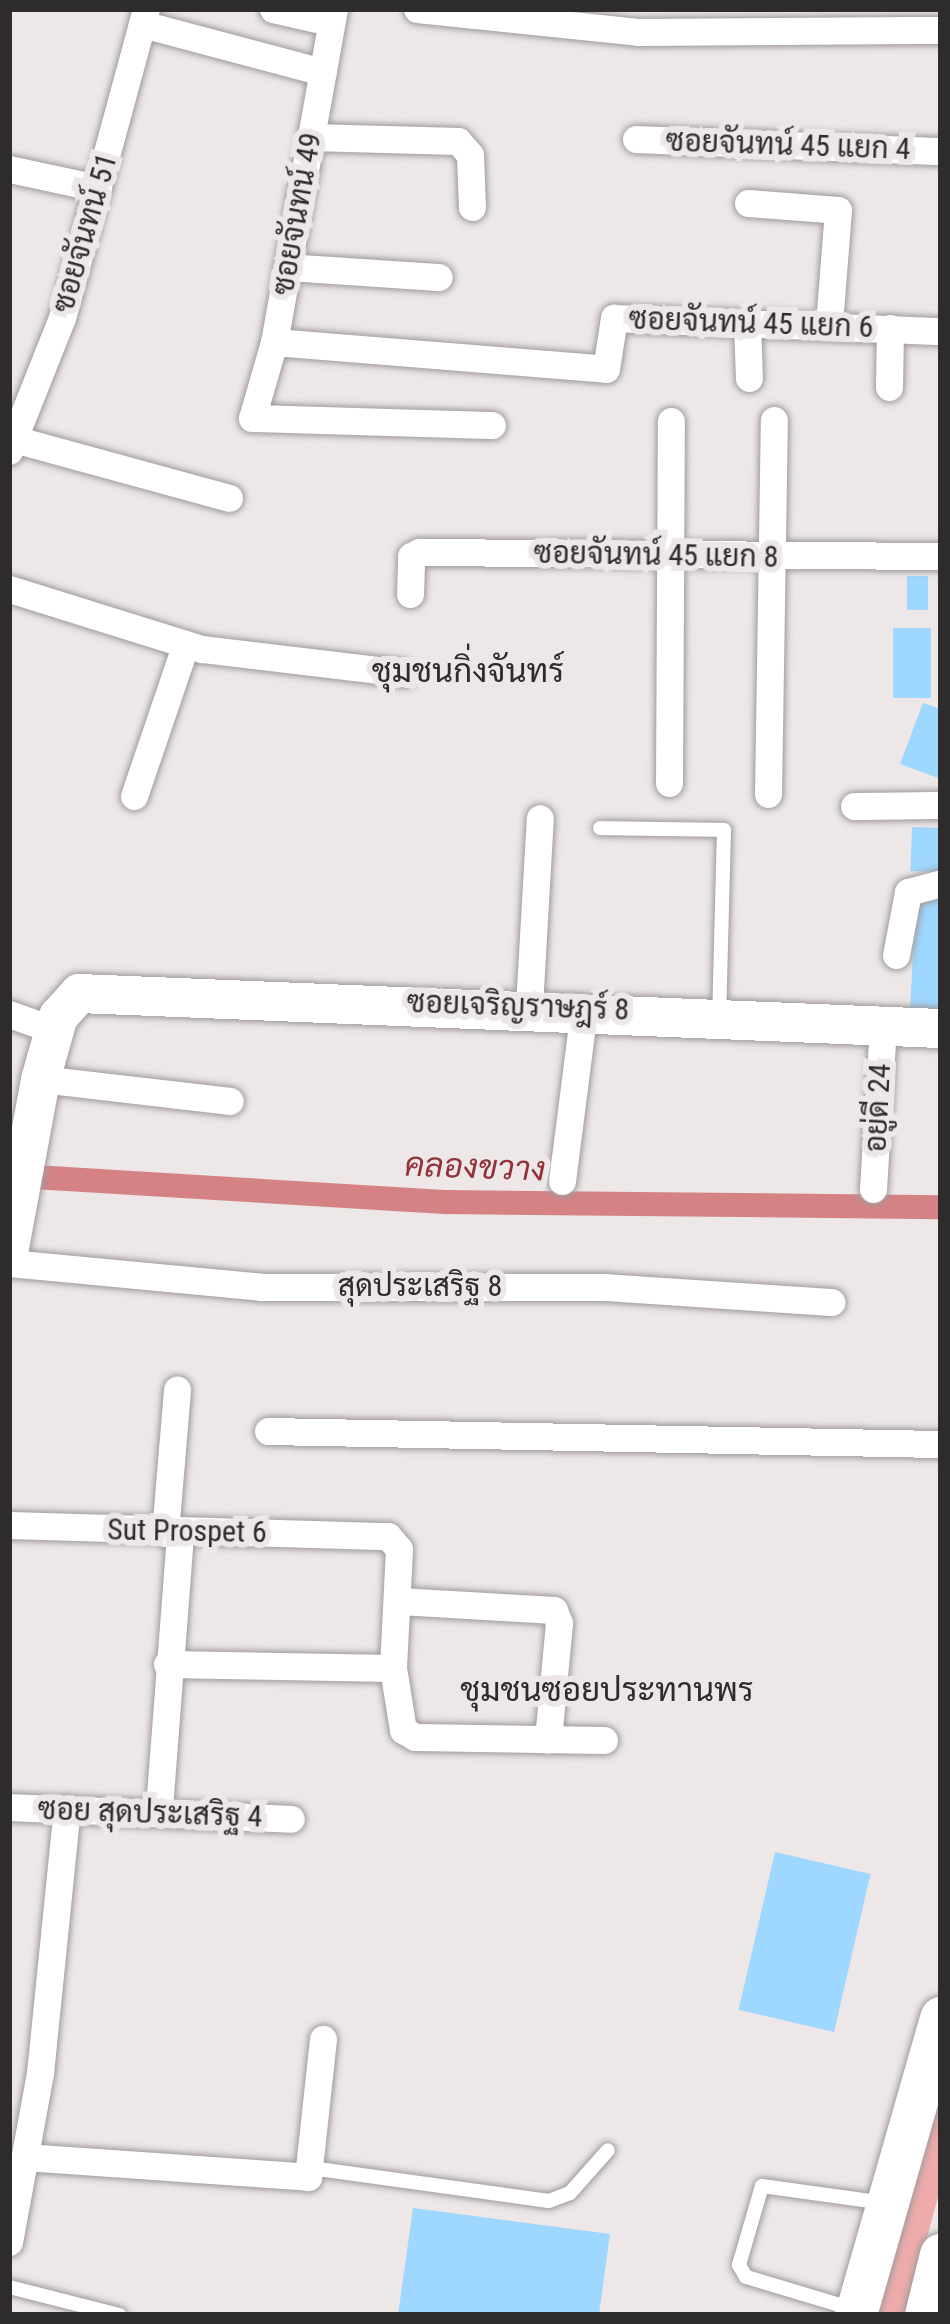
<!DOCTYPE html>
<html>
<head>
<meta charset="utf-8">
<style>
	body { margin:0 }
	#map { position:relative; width:950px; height:2324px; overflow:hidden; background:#ede7e7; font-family:"Roboto Condensed",Sarabun,sans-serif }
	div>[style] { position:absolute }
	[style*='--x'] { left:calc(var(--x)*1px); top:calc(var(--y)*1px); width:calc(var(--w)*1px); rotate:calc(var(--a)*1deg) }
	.green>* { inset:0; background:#efabaa }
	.canal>* { height:24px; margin:-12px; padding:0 12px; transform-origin:12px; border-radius:12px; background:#d48283 }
	.building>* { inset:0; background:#9ed7ff; transform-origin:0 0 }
	.roads { filter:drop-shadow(0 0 3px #a19b9b) drop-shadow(0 0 3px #a19b9b) }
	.lane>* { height:14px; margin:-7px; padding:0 7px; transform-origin:7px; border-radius:7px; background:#fff }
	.street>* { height:27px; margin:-13.5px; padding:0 13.5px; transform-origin:13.5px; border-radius:13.5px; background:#fff }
	.secondary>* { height:39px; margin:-19.5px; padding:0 19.5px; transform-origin:19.5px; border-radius:19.5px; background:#fff }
	.primary>* { height:42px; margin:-21px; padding:0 21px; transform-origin:21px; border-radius:21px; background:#fff }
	span { translate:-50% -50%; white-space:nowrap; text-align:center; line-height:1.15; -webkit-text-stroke:12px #ede7e7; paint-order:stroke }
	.street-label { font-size:30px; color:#2d2b2b }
	.neighbourhood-label { font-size:33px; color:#2d2b2b }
	.water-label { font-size:33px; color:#923138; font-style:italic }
	.frame { position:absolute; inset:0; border:12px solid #2d2b2b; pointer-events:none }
</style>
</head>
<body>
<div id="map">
	<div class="green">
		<div style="clip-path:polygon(941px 2073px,941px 2186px,906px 2315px,874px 2315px)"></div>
	</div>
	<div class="canal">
		<div style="--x:10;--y:1185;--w:25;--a:-18"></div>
		<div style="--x:34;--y:1177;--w:415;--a:3.5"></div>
		<div style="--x:448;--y:1202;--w:493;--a:0.6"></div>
	</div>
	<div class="building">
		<div style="left:907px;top:576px;width:21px;height:34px"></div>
		<div style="left:893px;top:628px;width:38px;height:70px"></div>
		<div style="clip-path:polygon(923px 703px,941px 709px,941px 779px,900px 764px)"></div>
		<div style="left:912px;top:827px;width:29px;height:44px;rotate:2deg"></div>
		<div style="clip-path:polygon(916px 897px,941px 898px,941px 1013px,910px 1011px)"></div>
		<div style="left:775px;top:1852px;width:98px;height:162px;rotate:13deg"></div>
		<div style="clip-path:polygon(413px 2208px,610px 2234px,599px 2315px,398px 2315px)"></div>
	</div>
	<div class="roads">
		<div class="lane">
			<div style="--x:600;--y:828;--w:124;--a:0.9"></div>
			<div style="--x:724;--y:830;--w:186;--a:91.5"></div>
			<div style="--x:311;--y:2168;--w:240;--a:7.9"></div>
			<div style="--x:549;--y:2201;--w:22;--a:-21"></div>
			<div style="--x:570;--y:2193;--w:57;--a:-48.5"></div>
			<div style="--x:9;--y:2287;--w:114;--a:14.2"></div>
			<div style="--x:853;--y:2309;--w:112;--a:-163.3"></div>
			<div style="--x:746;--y:2277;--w:14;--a:-120"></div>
			<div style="--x:739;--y:2265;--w:82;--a:-73.8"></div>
			<div style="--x:762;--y:2186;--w:124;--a:7.9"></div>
		</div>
		<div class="street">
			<div style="--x:273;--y:9;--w:44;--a:13.1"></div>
			<div style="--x:334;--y:9;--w:338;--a:100.2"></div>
			<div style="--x:274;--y:342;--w:79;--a:106.1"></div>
			<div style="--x:252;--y:418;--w:240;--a:1.7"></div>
			<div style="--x:417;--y:9;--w:222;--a:5.9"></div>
			<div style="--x:638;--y:32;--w:303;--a:-0.4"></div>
			<div style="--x:142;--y:24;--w:187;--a:14.9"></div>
			<div style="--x:311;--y:137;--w:147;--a:1.6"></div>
			<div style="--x:458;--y:141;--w:18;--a:49"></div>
			<div style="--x:470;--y:155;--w:52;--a:87.8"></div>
			<div style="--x:636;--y:139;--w:305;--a:2.3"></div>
			<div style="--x:9;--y:169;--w:91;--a:12.1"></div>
			<div style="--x:748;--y:203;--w:90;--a:4.4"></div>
			<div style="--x:838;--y:210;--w:115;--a:94.5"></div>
			<div style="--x:287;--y:267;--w:152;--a:3.8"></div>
			<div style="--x:747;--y:322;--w:56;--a:88"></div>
			<div style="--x:274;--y:342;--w:333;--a:4.6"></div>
			<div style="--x:606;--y:369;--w:52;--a:-81.1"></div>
			<div style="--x:614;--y:318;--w:327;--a:2.3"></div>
			<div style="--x:889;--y:387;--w:59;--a:-89"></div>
			<div style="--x:14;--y:439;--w:223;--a:15.3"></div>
			<div style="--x:9;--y:451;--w:143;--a:-68.3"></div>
			<div style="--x:62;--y:318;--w:320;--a:-74.8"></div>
			<div style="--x:9;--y:589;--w:202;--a:17.3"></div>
			<div style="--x:202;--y:649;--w:203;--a:6.8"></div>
			<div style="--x:410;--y:594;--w:38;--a:-88"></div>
			<div style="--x:411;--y:556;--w:9;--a:-27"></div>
			<div style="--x:419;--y:552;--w:522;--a:0.44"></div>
			<div style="--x:669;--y:783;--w:362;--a:-89.7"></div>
			<div style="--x:768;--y:794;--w:374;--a:-89.1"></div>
			<div style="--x:134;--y:796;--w:158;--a:-71.2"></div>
			<div style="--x:854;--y:806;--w:87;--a:-0.7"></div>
			<div style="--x:896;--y:955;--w:64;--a:-79.2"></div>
			<div style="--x:908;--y:892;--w:34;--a:-15"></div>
			<div style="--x:529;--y:1006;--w:188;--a:-86.7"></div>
			<div style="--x:9;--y:1014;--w:48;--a:19.6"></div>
			<div style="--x:40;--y:1079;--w:191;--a:6.6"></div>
			<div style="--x:562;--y:1181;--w:173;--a:-82.7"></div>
			<div style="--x:873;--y:1189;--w:162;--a:-86.5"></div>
			<div style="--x:9;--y:1263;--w:253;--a:5.4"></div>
			<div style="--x:261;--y:1287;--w:344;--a:0"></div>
			<div style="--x:605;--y:1287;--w:227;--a:3.8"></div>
			<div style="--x:268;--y:1431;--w:673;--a:1.11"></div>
			<div style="--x:9;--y:1525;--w:379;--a:1.7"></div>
			<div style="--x:388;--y:1536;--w:17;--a:50"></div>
			<div style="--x:399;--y:1549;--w:119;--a:92.9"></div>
			<div style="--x:393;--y:1668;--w:63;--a:80.8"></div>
			<div style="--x:403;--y:1730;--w:14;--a:30"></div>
			<div style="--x:415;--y:1737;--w:189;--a:0.9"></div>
			<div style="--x:165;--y:1533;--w:144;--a:-85.2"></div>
			<div style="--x:399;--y:1601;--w:155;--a:3.3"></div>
			<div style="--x:554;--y:1610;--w:14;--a:69"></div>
			<div style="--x:559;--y:1623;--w:117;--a:95.4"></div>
			<div style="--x:167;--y:1664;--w:226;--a:1"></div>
			<div style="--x:9;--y:1807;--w:282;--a:2.4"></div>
			<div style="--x:159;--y:1808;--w:275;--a:-85.6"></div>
			<div style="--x:25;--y:2157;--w:284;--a:4"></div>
			<div style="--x:308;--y:2177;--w:139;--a:-83.8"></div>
			<div style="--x:9;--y:2242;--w:172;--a:-79.6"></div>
			<div style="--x:40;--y:2073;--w:266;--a:-84.2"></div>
		</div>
		<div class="secondary">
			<div style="--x:9;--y:1247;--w:171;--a:-79.5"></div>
			<div style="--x:40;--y:1079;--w:66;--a:-74.1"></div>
			<div style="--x:58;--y:1016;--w:31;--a:-48"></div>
			<div style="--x:79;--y:993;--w:863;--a:2.33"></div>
		</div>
		<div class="primary">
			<div style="--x:856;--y:2315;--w:309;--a:-74"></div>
			<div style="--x:926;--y:2315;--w:62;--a:-76"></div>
		</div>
	</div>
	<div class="street-label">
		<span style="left:788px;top:145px;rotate:2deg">ซอยจันทน์ 45 แยก 4</span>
		<span style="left:297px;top:214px;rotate:-80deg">ซอยจันทน์ 49</span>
		<span style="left:85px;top:233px;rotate:-74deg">ซอยจันทน์ 51</span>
		<span style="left:751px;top:323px;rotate:2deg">ซอยจันทน์ 45 แยก 6</span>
		<span style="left:656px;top:555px;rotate:1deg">ซอยจันทน์ 45 แยก 8</span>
		<span style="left:518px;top:1006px;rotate:2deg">ซอยเจริญราษฎร์ 8</span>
		<span style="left:878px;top:1108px;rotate:-87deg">อยู่ดี 24</span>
		<span style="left:420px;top:1286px">สุดประเสริฐ 8</span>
		<span style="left:187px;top:1531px;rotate:1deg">Sut Prospet 6</span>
		<span style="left:150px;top:1813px;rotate:2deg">ซอย สุดประเสริฐ 4</span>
	</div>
	<div class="neighbourhood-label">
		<span style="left:468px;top:671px">ชุมชนกิ่งจันทร์</span>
		<span style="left:607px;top:1690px">ชุมชนซอยประทานพร</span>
	</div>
	<div class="water-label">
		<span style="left:475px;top:1167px;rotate:2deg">คลองขวาง</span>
	</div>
	<div class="frame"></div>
</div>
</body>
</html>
